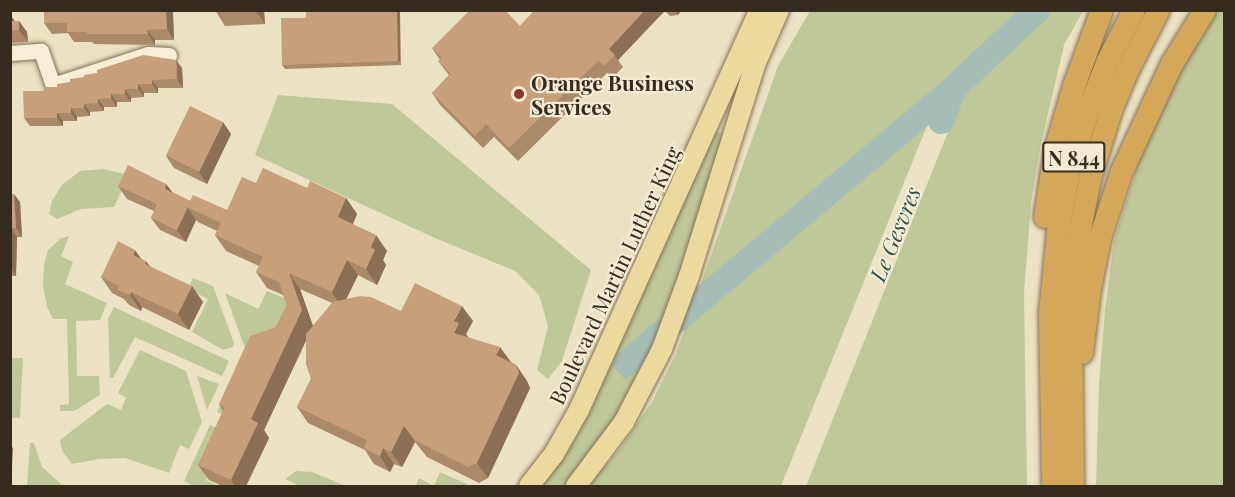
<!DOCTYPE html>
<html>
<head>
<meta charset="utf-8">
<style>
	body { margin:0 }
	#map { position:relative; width:1235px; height:497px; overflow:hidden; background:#ebe2c3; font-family:"Playfair Display",serif }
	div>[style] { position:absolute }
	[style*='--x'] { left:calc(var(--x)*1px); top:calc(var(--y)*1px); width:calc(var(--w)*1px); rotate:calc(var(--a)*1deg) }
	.green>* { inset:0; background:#bfc898 }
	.water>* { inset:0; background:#a5beb8; transform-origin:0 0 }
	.river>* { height:26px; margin:-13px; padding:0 13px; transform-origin:13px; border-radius:13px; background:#a5beb8 }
	.roads { filter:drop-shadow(0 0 2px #84735b) drop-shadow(0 0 2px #84735b) }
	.minor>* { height:15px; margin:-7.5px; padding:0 7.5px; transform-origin:7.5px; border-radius:7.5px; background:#f6efd5 }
	.major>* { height:20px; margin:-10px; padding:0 10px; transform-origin:10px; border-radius:10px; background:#ecd99d }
	.highway>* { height:22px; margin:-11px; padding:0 11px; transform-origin:11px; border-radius:11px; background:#d5a759 }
	.wall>* { inset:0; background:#ab8a6a }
	.shaded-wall>* { inset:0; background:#8b7056; transform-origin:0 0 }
	.building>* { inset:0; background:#c7a07b; transform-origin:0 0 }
	.dots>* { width:16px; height:16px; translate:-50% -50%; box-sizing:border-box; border:3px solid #f3ecd2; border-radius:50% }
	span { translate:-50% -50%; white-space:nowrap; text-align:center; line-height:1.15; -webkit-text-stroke:4.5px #f3ecd2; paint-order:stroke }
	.shield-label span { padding:2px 4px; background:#f3ecd2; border:2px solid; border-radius:4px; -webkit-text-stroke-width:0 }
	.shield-label { font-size:20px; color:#352b1e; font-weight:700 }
	.poi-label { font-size:21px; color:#352b1e; font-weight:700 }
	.left { translate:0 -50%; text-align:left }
	.street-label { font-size:21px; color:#352b1e }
	.water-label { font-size:22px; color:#2e5353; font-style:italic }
	.frame { position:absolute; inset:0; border:12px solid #352b1e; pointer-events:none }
</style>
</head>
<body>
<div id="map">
	<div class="green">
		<div style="clip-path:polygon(810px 11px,1083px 11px,1064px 45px,1040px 148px,1031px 203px,1024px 293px,1027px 486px,806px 486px,962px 97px,946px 79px,781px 486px,589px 486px,621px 447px,652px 402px,676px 354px,778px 66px)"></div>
		<div style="clip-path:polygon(1215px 11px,1224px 11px,1224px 486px,1096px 486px,1099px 385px,1105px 310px,1114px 241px,1145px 141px,1190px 47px)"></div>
		<div style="clip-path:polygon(278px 95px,392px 104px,591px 270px,562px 361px,548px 379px,537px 370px,548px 326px,539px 295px,515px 271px,435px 238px,255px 155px)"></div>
		<div style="clip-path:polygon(714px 131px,725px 134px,667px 318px,614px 422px,571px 481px,566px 486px,536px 486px)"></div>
		<div style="clip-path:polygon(103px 169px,129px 175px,114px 207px,81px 209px,57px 219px,49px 214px,52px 201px,62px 185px,80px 171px)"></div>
		<div style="clip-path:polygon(69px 236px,61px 256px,73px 262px,65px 284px,107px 303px,100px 320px,76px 321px,77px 376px,99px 376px,100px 395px,74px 411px,60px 411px,60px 405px,69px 404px,67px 319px,53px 319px,47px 307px,43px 286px,44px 265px,48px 250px,61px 238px)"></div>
		<div style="clip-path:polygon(193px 278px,213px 286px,234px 343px,233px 347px,223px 350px,192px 332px,208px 299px,188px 289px)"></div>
		<div style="clip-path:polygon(267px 291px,287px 299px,294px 319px,227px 416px,217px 412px,246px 351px,225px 293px,258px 309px)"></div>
		<div style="clip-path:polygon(114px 307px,229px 361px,222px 376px,135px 337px,113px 378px,110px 378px,108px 319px)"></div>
		<div style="clip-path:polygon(140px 350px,186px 371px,202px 422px,189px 449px,180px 445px,169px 473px,125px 458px,99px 459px,72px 464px,62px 451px,60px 440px,107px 404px,121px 410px,126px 398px,118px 393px)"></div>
		<div style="clip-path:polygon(11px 358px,23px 358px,20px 418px,11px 418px)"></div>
		<div style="clip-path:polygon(197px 376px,219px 384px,207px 410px)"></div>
		<div style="clip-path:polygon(210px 425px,226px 433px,206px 480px,218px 486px,194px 486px,184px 481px)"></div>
		<div style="clip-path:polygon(30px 443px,34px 443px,42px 467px,63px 486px,27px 486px)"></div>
		<div style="clip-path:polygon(296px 471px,312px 472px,346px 486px,300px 486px,285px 479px)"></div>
		<div style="clip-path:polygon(440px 472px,471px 486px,416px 486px,419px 478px,434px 486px)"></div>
	</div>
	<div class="water">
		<div style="left:946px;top:78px;width:25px;height:440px;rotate:50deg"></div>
	</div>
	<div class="river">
		<div style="--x:941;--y:121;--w:34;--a:-69"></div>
		<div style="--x:953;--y:89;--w:115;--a:-43.2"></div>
	</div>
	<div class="roads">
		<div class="minor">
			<div style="--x:10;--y:53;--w:31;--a:-4"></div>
			<div style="--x:41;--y:51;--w:36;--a:71"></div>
			<div style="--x:53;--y:85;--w:100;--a:-18.1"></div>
			<div style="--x:148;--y:54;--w:21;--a:3"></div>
		</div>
		<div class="major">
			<div style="--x:529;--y:486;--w:41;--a:-52"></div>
			<div style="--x:554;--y:454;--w:51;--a:-60.4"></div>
			<div style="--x:579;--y:410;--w:439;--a:-65.7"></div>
			<div style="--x:576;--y:486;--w:80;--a:-53.1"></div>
			<div style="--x:624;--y:422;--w:82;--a:-62.5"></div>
			<div style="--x:662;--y:349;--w:78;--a:-69.7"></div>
			<div style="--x:689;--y:276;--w:221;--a:-72.6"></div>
			<div style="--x:755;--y:65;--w:60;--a:-66.4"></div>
		</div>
		<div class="highway">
			<div style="--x:1045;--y:217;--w:67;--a:-81.4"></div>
			<div style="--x:1055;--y:151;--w:68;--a:-73.7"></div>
			<div style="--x:1074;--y:86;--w:81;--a:-69.8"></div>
			<div style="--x:1082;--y:353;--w:64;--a:-82.9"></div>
			<div style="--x:1090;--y:289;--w:51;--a:-78.7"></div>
			<div style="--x:1100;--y:239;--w:71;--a:-72.1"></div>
			<div style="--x:1122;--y:171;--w:118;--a:-65"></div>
			<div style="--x:1172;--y:64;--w:63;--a:-58.6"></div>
			<div style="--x:1053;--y:486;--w:173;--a:-91"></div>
			<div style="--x:1050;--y:313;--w:90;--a:-84.3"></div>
			<div style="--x:1059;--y:223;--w:53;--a:-79.1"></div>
			<div style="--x:1069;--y:171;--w:60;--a:-72.5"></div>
			<div style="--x:1087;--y:114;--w:57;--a:-68.4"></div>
			<div style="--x:1108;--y:61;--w:57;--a:-63"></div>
			<div style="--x:1073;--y:486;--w:166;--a:-90.7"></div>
			<div style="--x:1071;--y:320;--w:90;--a:-84.3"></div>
			<div style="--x:1080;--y:230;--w:52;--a:-78.9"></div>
			<div style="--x:1090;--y:179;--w:74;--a:-72.8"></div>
			<div style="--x:1112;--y:108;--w:43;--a:-67"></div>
			<div style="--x:1129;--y:68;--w:65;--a:-62.7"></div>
		</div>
	</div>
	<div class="wall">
		<div style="clip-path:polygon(44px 10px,172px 10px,173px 13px,174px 40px,155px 40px,155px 45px,94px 44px,92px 42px,74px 42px,68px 33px,52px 34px,44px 23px)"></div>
		<div style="clip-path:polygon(215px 10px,264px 10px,265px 24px,225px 26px)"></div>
		<div style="clip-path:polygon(400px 10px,401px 65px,285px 69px,282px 65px,306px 18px)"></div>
		<div style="clip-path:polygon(535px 10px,682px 10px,678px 15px,670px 16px,665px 11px,618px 60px,623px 67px,612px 78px,607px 73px,518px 161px,494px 137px,483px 148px,440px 105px,432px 93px,449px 75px,438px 61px,440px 60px,432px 48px,520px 26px)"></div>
		<div style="clip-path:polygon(10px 17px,27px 32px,28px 42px,10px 43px)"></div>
		<div style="clip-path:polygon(182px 68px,183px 88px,158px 88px,158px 93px,144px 93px,144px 97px,131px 98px,131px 102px,117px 102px,117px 107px,104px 107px,104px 111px,90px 112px,90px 116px,77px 117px,77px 121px,63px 121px,63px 126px,30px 126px,24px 118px,44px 91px,57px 87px)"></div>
		<div style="clip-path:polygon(231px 134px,207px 184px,174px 168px,166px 156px)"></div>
		<div style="clip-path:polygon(evenodd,256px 183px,307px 188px,346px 198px,357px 214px,353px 224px,387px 251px,383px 260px,386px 265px,377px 285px,358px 275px,346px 299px,401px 311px,473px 321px,466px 334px,468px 337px,516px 365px,527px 381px,530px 388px,488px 478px,479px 483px,427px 457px,415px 442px,402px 467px,394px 464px,390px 472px,374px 464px,365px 450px,308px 423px,297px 407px,311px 379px,306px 340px,264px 430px,269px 438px,246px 486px,222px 486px,209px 480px,198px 465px,223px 411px,219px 404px,276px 327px,287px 305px,283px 295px,267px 288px,256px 272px,259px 266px,226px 251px,215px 235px,217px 231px,198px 222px,196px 220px,186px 242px,160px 230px,151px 218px,154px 211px,127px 199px,118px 186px,166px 184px,172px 192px,190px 201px,227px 210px,256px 183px,300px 289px,332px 303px,313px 326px,300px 289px)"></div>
		<div style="clip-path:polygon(10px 194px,20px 202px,22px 237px,17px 237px,16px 276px,10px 276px)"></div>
		<div style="clip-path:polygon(142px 259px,150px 266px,203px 302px,189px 330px,142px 307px,141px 311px,129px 305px,124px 299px,112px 293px,101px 277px)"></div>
	</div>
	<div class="shaded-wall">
		<div style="clip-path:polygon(166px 10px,172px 10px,173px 13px,174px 40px,167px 29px)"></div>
		<div style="clip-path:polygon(255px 10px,264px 10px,265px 24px)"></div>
		<div style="left:397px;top:10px;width:3px;height:51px"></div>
		<div style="clip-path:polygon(645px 10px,665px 10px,618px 60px,609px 49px)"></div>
		<div style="clip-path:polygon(675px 10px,682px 10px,678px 15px)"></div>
		<div style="clip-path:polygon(12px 17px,19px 27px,19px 21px,27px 32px,28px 42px,12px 21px)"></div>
		<div style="clip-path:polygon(147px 30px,155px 40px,155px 45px,148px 34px)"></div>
		<div style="clip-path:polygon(176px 60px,182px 68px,183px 88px,177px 79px)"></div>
		<div style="clip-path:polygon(152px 80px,158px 88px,158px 93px,152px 84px)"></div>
		<div style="clip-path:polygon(138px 84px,144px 93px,144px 97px,138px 89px)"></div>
		<div style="clip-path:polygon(125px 89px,131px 98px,131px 102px,125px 94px)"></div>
		<div style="clip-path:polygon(111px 94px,117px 102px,117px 107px,111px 98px)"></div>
		<div style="clip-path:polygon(98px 99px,104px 107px,104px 111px,98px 103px)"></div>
		<div style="clip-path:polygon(84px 104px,90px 112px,90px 116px,84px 108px)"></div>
		<div style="clip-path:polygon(71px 108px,77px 117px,77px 121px,71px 113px)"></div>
		<div style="clip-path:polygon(57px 113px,63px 121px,63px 126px,57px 118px)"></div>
		<div style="clip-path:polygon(223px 122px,231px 134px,207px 184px,199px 172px)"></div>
		<div style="clip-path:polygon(166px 184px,175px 196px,165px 189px)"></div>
		<div style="clip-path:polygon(14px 194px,20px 202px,22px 237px,16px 228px)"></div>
		<div style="clip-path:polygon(346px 198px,357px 214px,349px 232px,338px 217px)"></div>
		<div style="clip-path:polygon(188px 208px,196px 220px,186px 242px,177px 230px)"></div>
		<div style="clip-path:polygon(11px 228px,17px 237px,16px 276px,11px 268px)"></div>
		<div style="clip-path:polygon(376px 235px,387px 251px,383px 260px,386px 265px,377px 285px,366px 269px,371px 247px)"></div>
		<div style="clip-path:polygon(135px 250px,145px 264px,146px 261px,157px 277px,133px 255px)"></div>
		<div style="clip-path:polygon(347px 260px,358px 275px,342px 308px,332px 292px)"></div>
		<div style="clip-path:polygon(289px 273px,300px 289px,313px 326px,264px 430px,269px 438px,246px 486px,235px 486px,231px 480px,251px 419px,302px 310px)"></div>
		<div style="clip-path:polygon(192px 286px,203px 302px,189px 330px,178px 314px)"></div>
		<div style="clip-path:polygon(131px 292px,142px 307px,141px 311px,130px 295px)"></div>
		<div style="clip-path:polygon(462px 306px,473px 321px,466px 334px,469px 339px,454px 333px,454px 321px)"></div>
		<div style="clip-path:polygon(500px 347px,511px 362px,507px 371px,496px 355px)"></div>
		<div style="clip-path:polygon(516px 365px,527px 381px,530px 388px,488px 478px,477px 463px)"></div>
		<div style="clip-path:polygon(404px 426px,415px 442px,402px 467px,391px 452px)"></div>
		<div style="clip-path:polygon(10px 445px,13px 448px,11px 486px,10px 486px)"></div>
		<div style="clip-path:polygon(383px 448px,394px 464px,390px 472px,380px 456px)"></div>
	</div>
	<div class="building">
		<div style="clip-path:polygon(44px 10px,166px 10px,167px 29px,147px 30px,148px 34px,87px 34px,87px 32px,67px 32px,67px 23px,44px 23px)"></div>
		<div style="clip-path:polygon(306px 10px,397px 10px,398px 61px,282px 65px,281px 18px,306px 18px)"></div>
		<div style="clip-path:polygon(470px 10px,505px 10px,520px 26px,535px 10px,645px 10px,609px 49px,615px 55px,604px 66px,598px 61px,509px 148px,486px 124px,475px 136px,432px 93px,451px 74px,438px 61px,442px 58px,432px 48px)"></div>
		<div style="clip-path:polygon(10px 17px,12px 17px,12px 21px,19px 21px,19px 30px,10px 31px)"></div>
		<div style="clip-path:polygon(143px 55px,176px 60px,177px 79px,152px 80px,152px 84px,138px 84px,138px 89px,125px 89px,125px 94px,111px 94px,111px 98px,98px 99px,98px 103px,84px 104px,84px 108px,71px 108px,71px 113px,57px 113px,57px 118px,24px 118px,23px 91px,44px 91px,44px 87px,57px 87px,57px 84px,70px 82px,70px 79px,84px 77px,84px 75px,97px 73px,97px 70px)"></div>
		<div style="left:190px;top:106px;width:37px;height:55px;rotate:26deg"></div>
		<div style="clip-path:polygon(128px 165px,166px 184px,165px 189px,190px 201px,177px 230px,151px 218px,157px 204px,118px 186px)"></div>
		<div style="clip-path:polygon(263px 168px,307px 188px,310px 181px,346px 198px,338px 217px,376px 235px,371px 247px,375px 250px,366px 269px,347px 260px,332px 292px,289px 273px,302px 310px,251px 419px,258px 423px,231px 480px,198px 465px,225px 407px,219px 404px,250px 336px,276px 327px,287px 305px,279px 282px,256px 272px,263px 257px,215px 235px,221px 223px,187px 207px,193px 195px,227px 210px,242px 177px,256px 183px)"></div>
		<div style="clip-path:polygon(10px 194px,14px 194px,16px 228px,11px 228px,11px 268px)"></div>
		<div style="clip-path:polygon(118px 241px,135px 250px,133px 255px,146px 261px,145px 264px,192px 286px,178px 314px,131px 292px,130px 295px,118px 290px,119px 286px,101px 277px)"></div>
		<div style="clip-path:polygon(415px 283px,462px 306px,454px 321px,459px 323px,454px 333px,500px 347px,496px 355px,516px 365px,519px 373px,477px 463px,468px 467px,416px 441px,404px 426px,391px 452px,383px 448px,380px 456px,364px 448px,367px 440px,297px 407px,311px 379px,306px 364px,306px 334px,333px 302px,360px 296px,371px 297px,401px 311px)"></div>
	</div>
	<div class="dots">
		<div style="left:519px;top:94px;background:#8f352f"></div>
	</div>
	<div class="shield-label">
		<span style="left:1074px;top:157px">N 844</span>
	</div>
	<div class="poi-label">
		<span class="left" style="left:531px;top:94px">Orange Business<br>Services</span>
	</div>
	<div class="street-label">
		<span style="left:614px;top:275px;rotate:-65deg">Boulevard Martin Luther King</span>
	</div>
	<div class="water-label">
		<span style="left:895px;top:234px;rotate:-68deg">Le Gesvres</span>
	</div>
	<div class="frame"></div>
</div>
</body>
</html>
